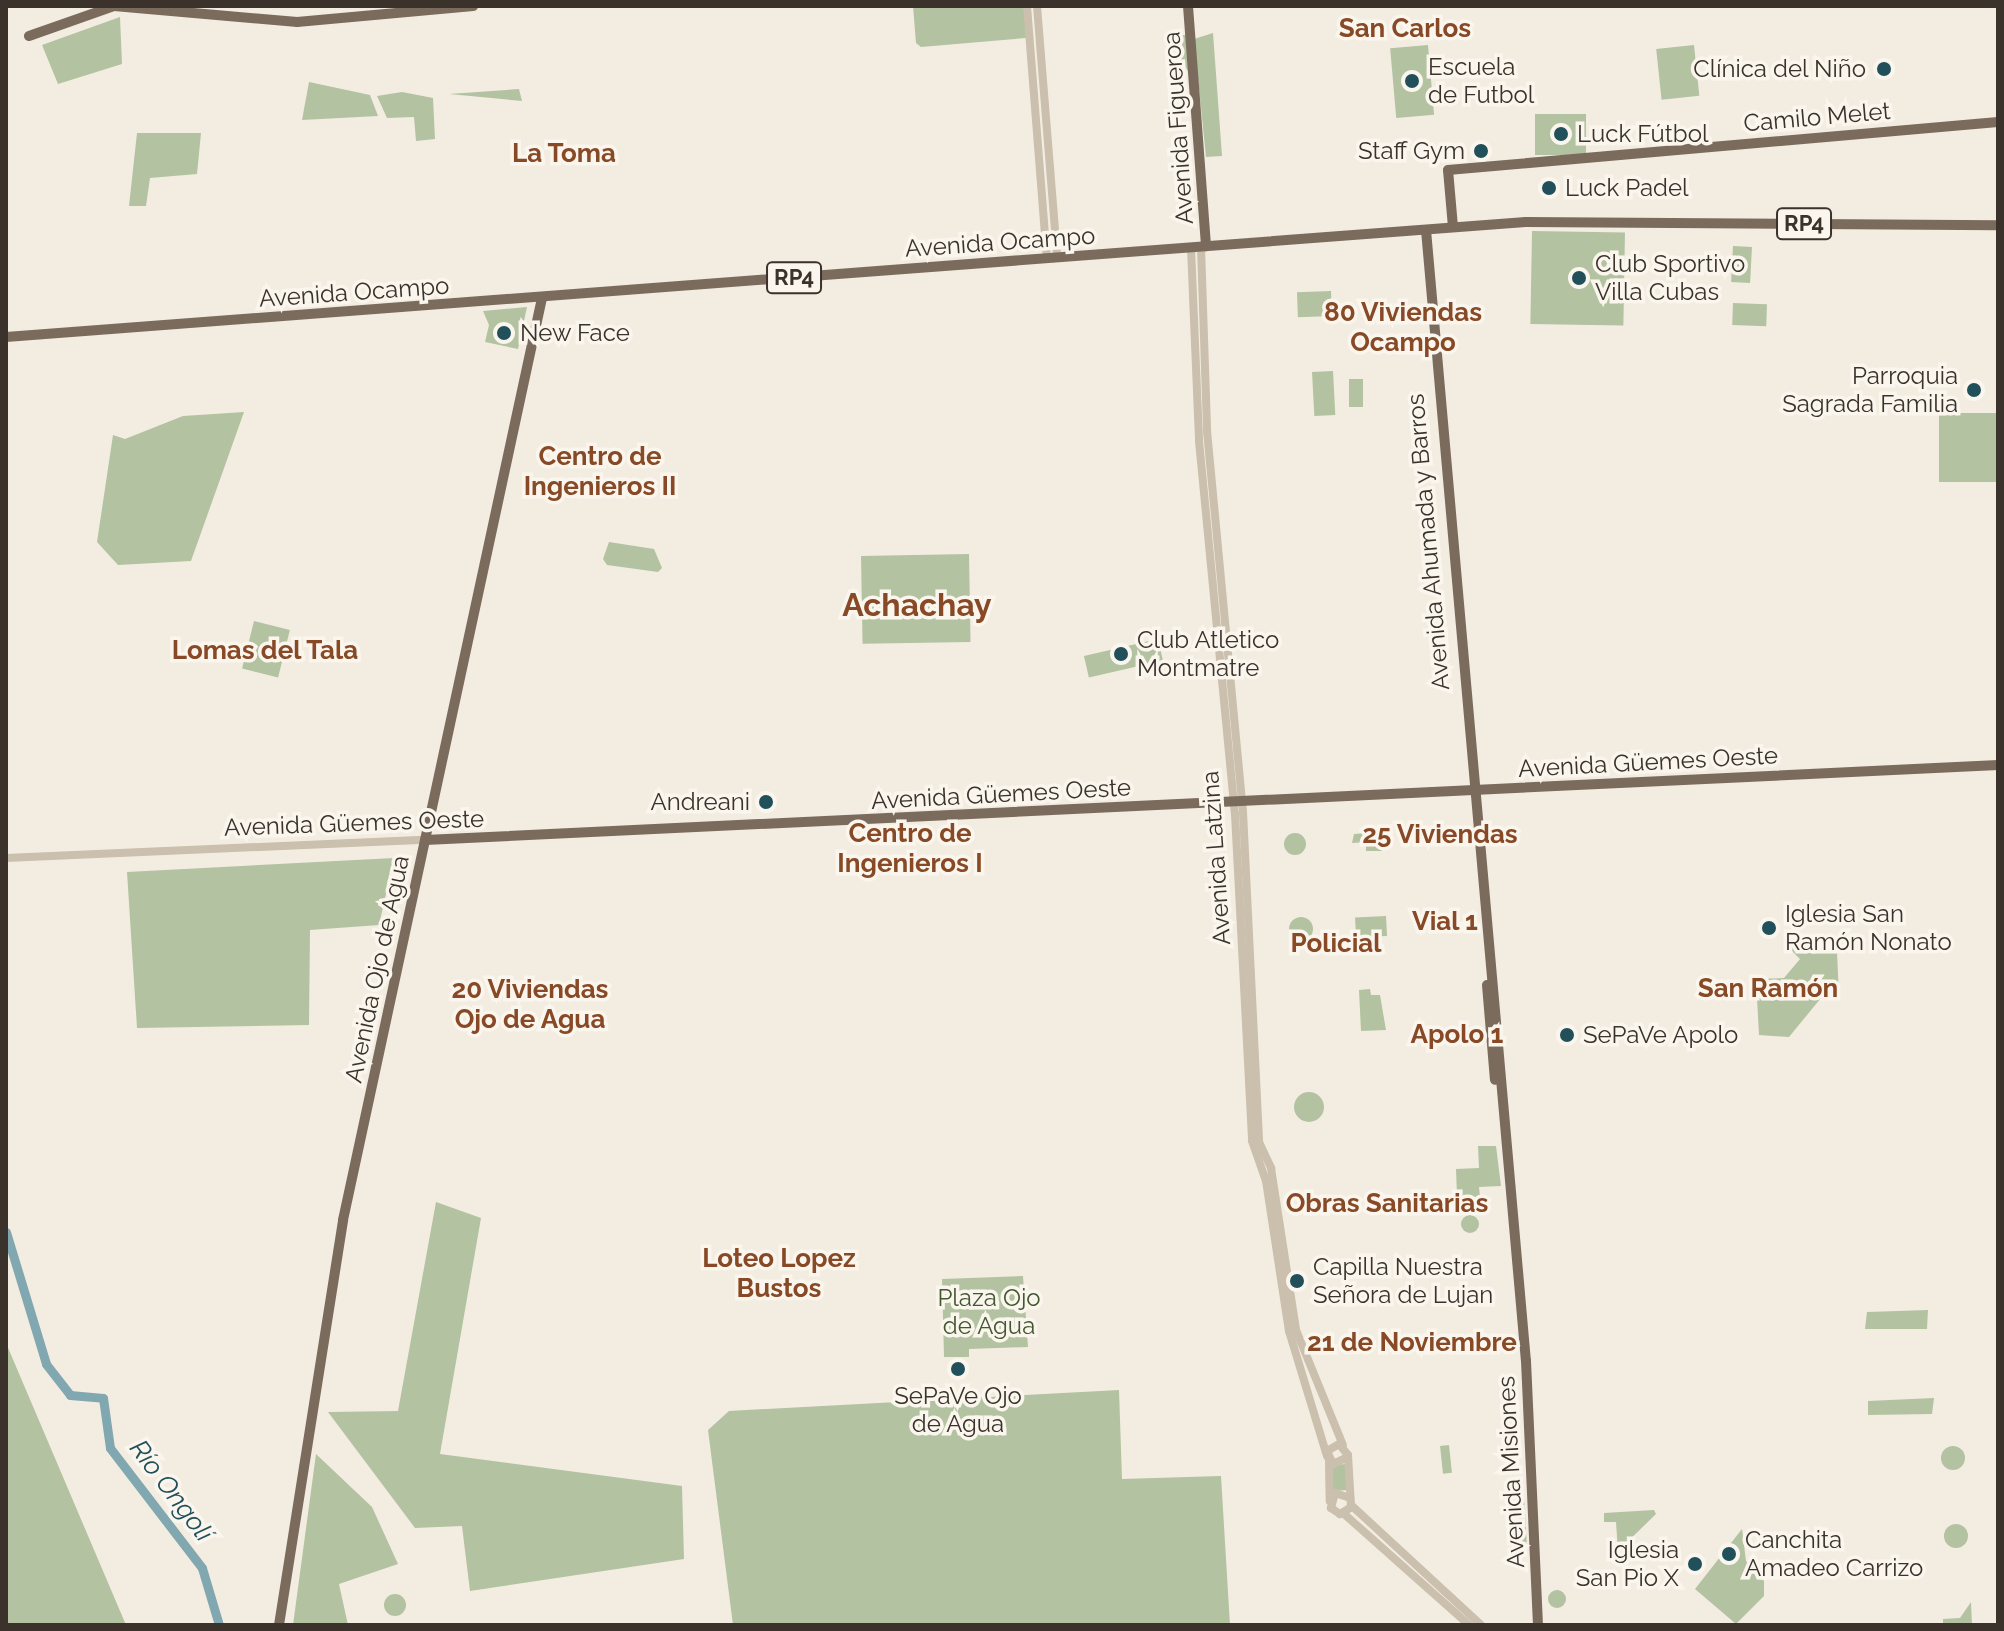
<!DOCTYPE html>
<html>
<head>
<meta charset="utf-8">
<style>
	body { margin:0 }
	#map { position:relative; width:2004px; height:1631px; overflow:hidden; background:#f3ede1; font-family:Raleway,sans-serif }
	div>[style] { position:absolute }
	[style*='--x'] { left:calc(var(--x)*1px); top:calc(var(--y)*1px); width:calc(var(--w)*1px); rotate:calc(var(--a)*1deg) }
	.green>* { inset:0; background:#b3c2a1; transform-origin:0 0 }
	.round { border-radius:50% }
	.river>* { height:9px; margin:-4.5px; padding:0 4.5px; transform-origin:4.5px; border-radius:4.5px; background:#81a8b0 }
	.minor>* { height:8px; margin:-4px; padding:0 4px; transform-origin:4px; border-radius:4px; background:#cbbfad }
	.major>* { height:10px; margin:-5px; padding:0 5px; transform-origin:5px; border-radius:5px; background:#7b6b5d }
	.dots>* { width:22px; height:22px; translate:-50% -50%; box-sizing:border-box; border:4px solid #faf6ee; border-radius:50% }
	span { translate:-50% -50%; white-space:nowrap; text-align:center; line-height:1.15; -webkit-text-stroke:7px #faf6ee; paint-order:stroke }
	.shield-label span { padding:2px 6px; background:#faf6ee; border:2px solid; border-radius:6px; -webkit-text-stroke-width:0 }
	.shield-label { font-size:22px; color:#3a322b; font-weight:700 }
	.poi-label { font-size:24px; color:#3a322b }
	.left { translate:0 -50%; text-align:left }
	.right { translate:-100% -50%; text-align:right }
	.street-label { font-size:24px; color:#3a322b }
	.park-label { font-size:24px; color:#445830 }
	.neighbourhood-label { font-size:26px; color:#874926; font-weight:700 }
	.water-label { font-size:26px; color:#21505b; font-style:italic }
	.district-label { font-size:32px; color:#874926; font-weight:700 }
	.frame { position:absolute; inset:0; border:8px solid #3a322b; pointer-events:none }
</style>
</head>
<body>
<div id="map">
	<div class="green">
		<div style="clip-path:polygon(913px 6px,1024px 6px,1026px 38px,921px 47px,916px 43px)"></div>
		<div style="clip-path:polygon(120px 17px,122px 64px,58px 84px,42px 45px)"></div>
		<div style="clip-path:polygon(1213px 33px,1222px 156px,1206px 157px,1194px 39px)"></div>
		<div style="clip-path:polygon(1171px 35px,1186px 35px,1189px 73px,1169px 38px)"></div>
		<div style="left:1428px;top:45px;width:70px;height:38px;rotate:85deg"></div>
		<div style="left:1694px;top:45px;width:51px;height:38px;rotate:84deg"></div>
		<div style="clip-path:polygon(309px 82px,370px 95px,378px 116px,302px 120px)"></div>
		<div style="clip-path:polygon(519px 89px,522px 101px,449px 94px)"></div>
		<div style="clip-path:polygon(402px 92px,433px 98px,435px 139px,416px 141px,414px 117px,387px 118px,377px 96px)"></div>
		<div style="left:1586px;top:114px;width:41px;height:51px;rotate:90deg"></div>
		<div style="clip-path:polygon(137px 133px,201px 133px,197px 174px,150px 178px,146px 206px,129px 206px)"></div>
		<div style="left:1532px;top:231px;width:93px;height:93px;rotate:1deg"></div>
		<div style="left:1733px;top:246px;width:19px;height:36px;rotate:3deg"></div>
		<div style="left:1331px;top:291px;width:25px;height:34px;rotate:88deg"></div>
		<div style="left:1733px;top:303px;width:34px;height:22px;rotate:2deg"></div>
		<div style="clip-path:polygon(527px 307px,518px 349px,485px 342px,489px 325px,483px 311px)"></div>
		<div style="left:1333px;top:371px;width:44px;height:21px;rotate:87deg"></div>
		<div style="left:1349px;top:379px;width:14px;height:28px"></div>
		<div style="clip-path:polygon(244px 412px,191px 561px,118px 565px,97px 542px,113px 435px,125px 439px,183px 416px)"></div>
		<div style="left:1998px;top:413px;width:69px;height:59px;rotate:90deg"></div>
		<div style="clip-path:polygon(609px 542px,654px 549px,662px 568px,658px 572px,607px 565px,603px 559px)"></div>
		<div style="left:969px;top:554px;width:88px;height:108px;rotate:89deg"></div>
		<div style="left:254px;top:621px;width:37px;height:49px;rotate:14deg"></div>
		<div style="left:1158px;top:639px;width:22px;height:76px;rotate:77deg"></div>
		<div style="clip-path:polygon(1381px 832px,1382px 851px,1366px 851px,1366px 842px,1352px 843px,1354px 834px)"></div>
		<div class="round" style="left:1284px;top:833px;width:22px;height:22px"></div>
		<div style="clip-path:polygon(394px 858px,379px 925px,310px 930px,309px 1025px,137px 1028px,127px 872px)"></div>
		<div style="left:1386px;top:916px;width:20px;height:31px;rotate:87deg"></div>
		<div class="round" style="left:1289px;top:917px;width:24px;height:24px"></div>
		<div style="clip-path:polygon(1832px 945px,1837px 951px,1839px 997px,1821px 998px,1789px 1037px,1759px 1035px,1756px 979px,1784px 978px,1800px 959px,1788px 947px)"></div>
		<div style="clip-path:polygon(1370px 989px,1371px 995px,1380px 995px,1386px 1030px,1361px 1031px,1359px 990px)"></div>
		<div class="round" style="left:1294px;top:1092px;width:30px;height:30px"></div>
		<div style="clip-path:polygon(1478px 1146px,1496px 1146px,1501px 1186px,1479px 1187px,1480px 1197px,1458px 1198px,1458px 1208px,1433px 1209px,1433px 1197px,1457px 1196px,1456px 1169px,1479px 1168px)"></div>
		<div style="clip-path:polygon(436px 1202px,481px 1218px,440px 1454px,682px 1486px,684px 1559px,470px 1591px,462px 1526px,415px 1528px,328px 1412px,398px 1411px)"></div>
		<div class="round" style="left:1461px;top:1215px;width:18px;height:18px"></div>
		<div style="clip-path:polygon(1023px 1276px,1028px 1347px,969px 1349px,969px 1357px,944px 1357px,942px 1279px)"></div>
		<div style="clip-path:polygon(1928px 1310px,1927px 1329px,1865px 1329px,1867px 1312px)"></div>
		<div style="clip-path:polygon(6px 1343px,126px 1625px,6px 1625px)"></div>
		<div style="clip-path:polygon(1119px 1390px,1122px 1479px,1221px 1476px,1230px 1625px,733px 1625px,708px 1430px,729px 1411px)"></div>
		<div style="clip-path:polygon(1934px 1398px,1932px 1414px,1868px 1415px,1868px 1401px)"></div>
		<div style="left:1449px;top:1445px;width:28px;height:9px;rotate:84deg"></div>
		<div class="round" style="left:1941px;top:1446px;width:24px;height:24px"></div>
		<div style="clip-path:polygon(316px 1454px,372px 1507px,398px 1564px,339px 1584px,348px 1625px,293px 1625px)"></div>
		<div style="left:1346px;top:1464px;width:26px;height:15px;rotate:86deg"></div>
		<div style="clip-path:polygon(1524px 1497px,1527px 1547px,1520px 1548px,1513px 1534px,1519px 1533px,1518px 1507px)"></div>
		<div style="clip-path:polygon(1654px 1510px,1656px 1514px,1618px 1551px,1616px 1522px,1604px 1522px,1604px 1513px)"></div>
		<div class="round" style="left:1944px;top:1524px;width:24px;height:24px"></div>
		<div style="clip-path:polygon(1742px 1529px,1746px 1561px,1764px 1581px,1764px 1596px,1736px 1624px,1695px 1589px)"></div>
		<div class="round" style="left:1548px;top:1590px;width:18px;height:18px"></div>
		<div class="round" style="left:384px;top:1594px;width:22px;height:22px"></div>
		<div style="clip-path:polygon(1971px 1602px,1972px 1625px,1943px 1625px,1943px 1619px,1960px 1618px)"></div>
	</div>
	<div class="river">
		<div style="--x:6;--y:1232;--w:138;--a:73.1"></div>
		<div style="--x:46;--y:1364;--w:39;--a:52"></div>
		<div style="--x:70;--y:1395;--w:33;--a:5"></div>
		<div style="--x:103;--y:1398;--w:50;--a:82"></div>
		<div style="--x:110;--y:1448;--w:151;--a:52.5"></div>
		<div style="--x:202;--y:1568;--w:59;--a:73.4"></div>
	</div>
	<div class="minor">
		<div style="--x:1027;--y:6;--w:253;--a:85.5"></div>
		<div style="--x:1037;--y:6;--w:252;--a:85.4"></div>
		<div style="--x:1201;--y:247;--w:184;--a:88.1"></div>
		<div style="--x:1207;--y:431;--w:383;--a:84.6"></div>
		<div style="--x:1243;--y:812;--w:330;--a:87.2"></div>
		<div style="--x:1259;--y:1142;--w:29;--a:65"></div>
		<div style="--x:1271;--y:1168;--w:164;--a:81.2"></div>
		<div style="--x:1296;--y:1330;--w:124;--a:67.8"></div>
		<div style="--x:1191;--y:248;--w:193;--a:87.6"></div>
		<div style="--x:1199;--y:441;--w:375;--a:84.5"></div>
		<div style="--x:1235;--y:814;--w:327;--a:87"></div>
		<div style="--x:1252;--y:1141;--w:42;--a:70.7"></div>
		<div style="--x:1266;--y:1181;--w:152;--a:81.3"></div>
		<div style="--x:1289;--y:1331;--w:131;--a:73.1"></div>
		<div style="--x:6;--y:858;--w:419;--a:-2.5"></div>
		<div style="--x:1348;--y:1457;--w:17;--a:155"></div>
		<div style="--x:1333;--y:1464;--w:14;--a:-115"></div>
		<div style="--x:1327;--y:1451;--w:14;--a:-30"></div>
		<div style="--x:1339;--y:1444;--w:14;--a:51"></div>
		<div style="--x:1348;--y:1455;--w:50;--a:86.6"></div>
		<div style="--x:1351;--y:1505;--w:3;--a:108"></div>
		<div style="--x:1350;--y:1508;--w:12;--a:149"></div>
		<div style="--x:1340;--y:1514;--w:11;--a:-146"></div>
		<div style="--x:1331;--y:1508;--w:16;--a:-75"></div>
		<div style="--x:1335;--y:1493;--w:16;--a:18"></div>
		<div style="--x:1329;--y:1462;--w:39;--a:89"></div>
		<div style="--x:1351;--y:1505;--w:177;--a:42.7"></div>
		<div style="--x:1343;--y:1513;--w:169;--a:41.6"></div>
	</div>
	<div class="major">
		<div style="--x:1188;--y:6;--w:241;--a:85.7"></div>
		<div style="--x:29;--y:36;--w:90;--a:-19.4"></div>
		<div style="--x:114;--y:6;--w:184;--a:5"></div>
		<div style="--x:297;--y:22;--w:177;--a:-5.2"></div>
		<div style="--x:1453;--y:227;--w:57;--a:-95"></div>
		<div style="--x:1448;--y:170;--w:552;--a:-4.99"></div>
		<div style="--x:1426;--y:230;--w:1135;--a:84.95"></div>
		<div style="--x:1526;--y:1361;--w:264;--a:87.4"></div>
		<div style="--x:6;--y:337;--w:1524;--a:-4.33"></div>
		<div style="--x:1526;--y:222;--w:472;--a:0.4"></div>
		<div style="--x:425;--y:840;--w:1575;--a:-2.73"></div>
		<div style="--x:1487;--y:985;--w:95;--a:85.2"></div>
		<div style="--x:279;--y:1625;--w:410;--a:-81"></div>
		<div style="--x:343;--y:1220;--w:943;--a:-77.82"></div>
	</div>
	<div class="dots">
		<div style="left:1884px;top:69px;background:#21505b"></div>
		<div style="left:1412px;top:81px;background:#21505b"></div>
		<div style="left:1561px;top:134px;background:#21505b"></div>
		<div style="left:1481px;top:151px;background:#21505b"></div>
		<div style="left:1549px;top:188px;background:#21505b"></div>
		<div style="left:1579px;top:278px;background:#21505b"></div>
		<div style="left:504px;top:333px;background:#21505b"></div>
		<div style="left:1974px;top:390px;background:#21505b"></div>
		<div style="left:1121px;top:654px;background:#21505b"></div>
		<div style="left:766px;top:802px;background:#21505b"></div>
		<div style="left:1769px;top:928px;background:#21505b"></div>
		<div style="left:1567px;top:1035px;background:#21505b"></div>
		<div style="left:1297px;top:1281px;background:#21505b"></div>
		<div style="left:958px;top:1369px;background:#21505b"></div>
		<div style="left:1729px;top:1554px;background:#21505b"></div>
		<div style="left:1695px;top:1564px;background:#21505b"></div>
	</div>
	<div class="shield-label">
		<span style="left:1804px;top:224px">RP4</span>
		<span style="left:794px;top:278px">RP4</span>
	</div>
	<div class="poi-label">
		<span class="left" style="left:1428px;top:81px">Escuela<br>de Futbol</span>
		<span class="right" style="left:1866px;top:69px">Clínica del Niño</span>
		<span class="left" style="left:1577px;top:134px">Luck Fútbol</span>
		<span class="right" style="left:1465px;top:151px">Staff Gym</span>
		<span class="left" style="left:1565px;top:188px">Luck Padel</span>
		<span class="left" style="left:1595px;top:278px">Club Sportivo<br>Villa Cubas</span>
		<span class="left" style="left:520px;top:333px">New Face</span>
		<span class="right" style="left:1958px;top:390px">Parroquia<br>Sagrada Familia</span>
		<span class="left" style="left:1137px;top:654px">Club Atletico<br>Montmatre</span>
		<span class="right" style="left:750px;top:802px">Andreani</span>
		<span class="left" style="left:1785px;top:928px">Iglesia San<br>Ramón Nonato</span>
		<span class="left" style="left:1583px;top:1035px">SePaVe Apolo</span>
		<span class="left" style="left:1313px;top:1281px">Capilla Nuestra<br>Señora de Lujan</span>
		<span style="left:958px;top:1410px">SePaVe Ojo<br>de Agua</span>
		<span class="left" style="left:1745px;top:1554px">Canchita<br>Amadeo Carrizo</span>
		<span class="right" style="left:1679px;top:1564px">Iglesia<br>San Pio X</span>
	</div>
	<div class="street-label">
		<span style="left:1817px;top:117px;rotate:-5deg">Camilo Melet</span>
		<span style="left:1178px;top:128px;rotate:-94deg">Avenida Figueroa</span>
		<span style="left:1000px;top:242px;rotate:-4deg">Avenida Ocampo</span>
		<span style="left:354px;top:292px;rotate:-4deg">Avenida Ocampo</span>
		<span style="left:1428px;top:542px;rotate:-95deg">Avenida Ahumada y Barros</span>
		<span style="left:1648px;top:762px;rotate:-3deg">Avenida Güemes Oeste</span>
		<span style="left:1001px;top:794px;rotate:-3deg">Avenida Güemes Oeste</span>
		<span style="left:354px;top:823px;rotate:-2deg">Avenida Güemes Oeste</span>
		<span style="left:1216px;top:858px;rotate:-94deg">Avenida Latzina</span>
		<span style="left:377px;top:969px;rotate:-78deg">Avenida Ojo de Agua</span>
		<span style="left:1511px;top:1472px;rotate:-93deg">Avenida Misiones</span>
	</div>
	<div class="park-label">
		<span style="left:989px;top:1312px">Plaza Ojo<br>de Agua</span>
	</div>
	<div class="neighbourhood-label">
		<span style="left:1405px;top:29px">San Carlos</span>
		<span style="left:564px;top:154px">La Toma</span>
		<span style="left:1403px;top:328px">80 Viviendas<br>Ocampo</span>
		<span style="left:600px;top:472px">Centro de<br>Ingenieros II</span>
		<span style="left:265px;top:651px">Lomas del Tala</span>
		<span style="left:910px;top:849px">Centro de<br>Ingenieros I</span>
		<span style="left:1440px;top:835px">25 Viviendas</span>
		<span style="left:1445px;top:922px">Vial 1</span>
		<span style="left:1336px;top:944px">Policial</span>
		<span style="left:1768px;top:989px">San Ramón</span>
		<span style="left:530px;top:1005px">20 Viviendas<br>Ojo de Agua</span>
		<span style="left:1457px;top:1035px">Apolo 1</span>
		<span style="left:1387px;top:1204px">Obras Sanitarias</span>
		<span style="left:779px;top:1274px">Loteo Lopez<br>Bustos</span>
		<span style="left:1412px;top:1343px">21 de Noviembre</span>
	</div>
	<div class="water-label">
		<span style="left:171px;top:1491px;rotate:53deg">Río Ongolí</span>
	</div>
	<div class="district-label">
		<span style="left:917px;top:605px">Achachay</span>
	</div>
	<div class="frame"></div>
</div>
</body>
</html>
